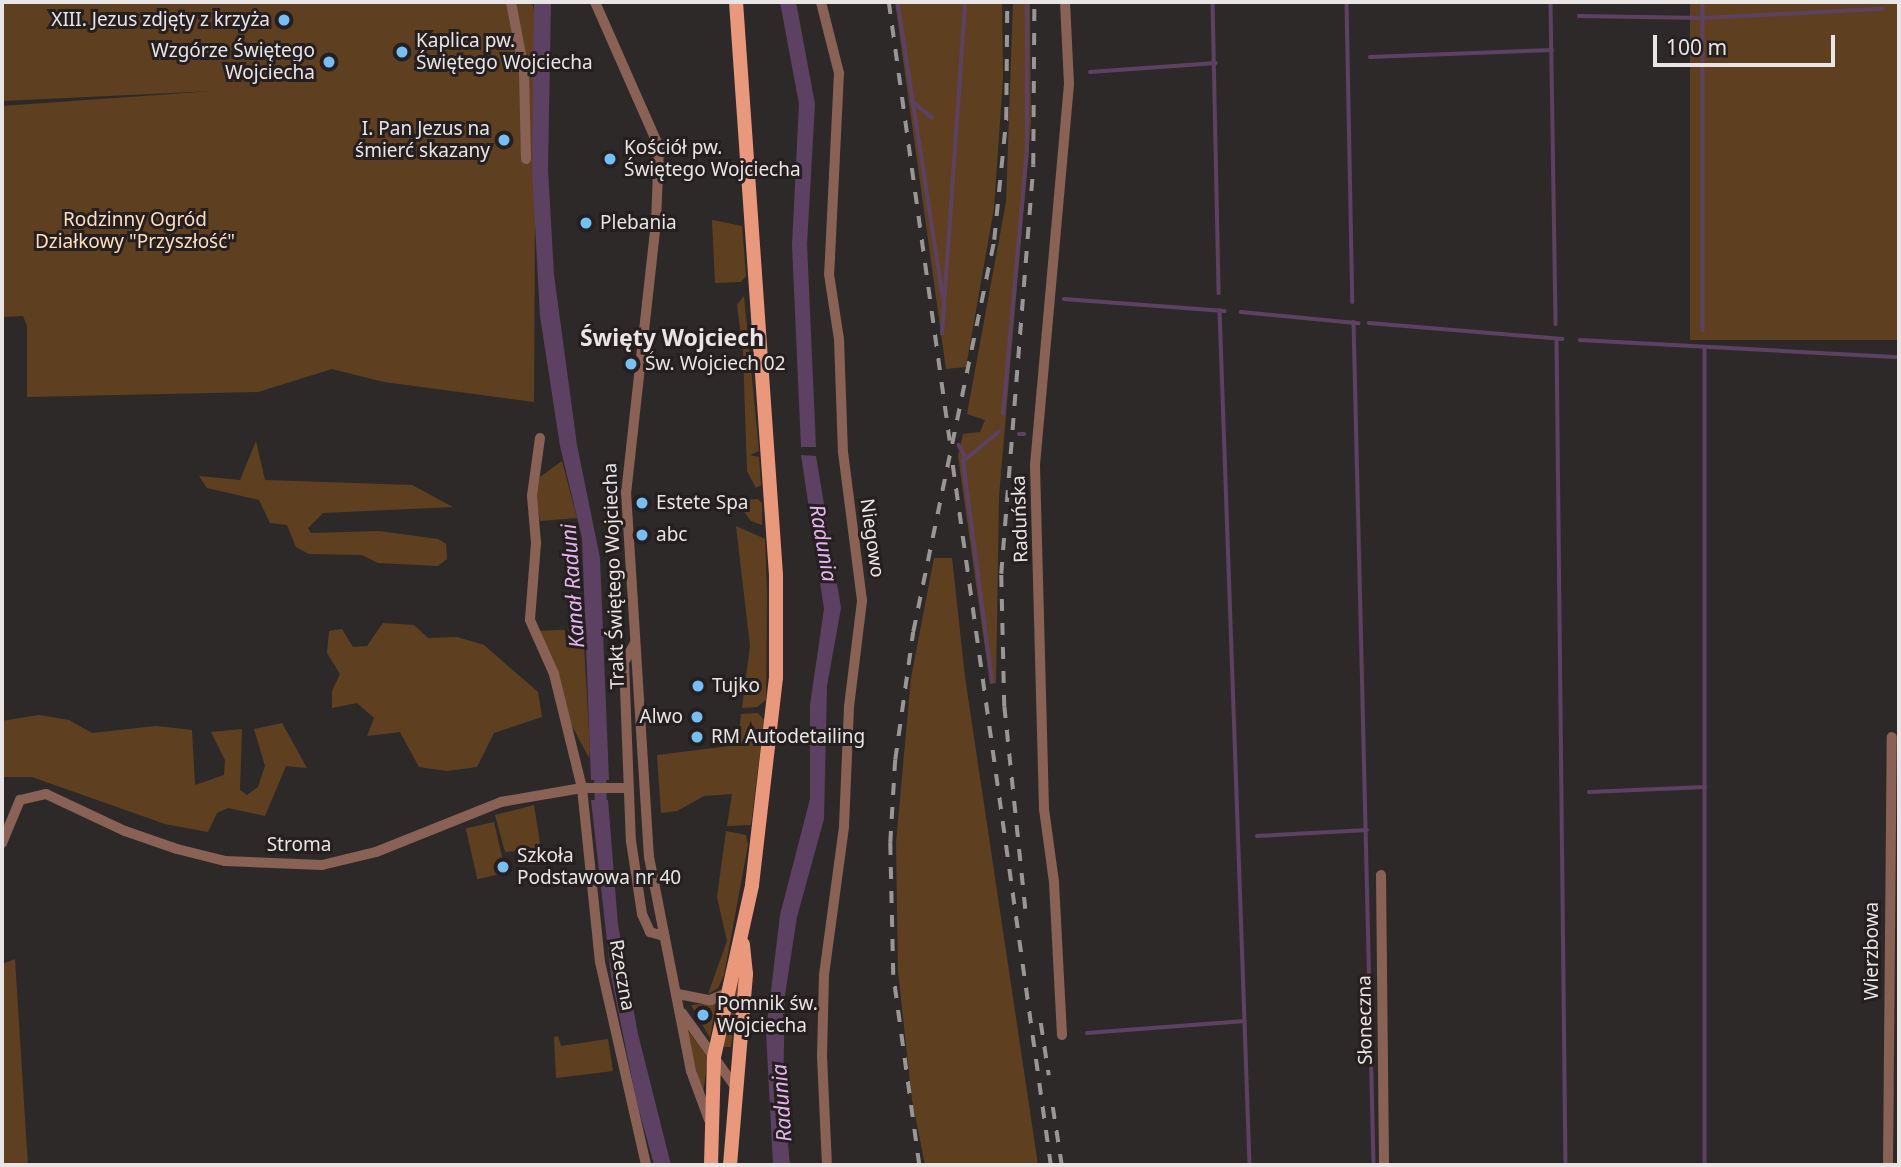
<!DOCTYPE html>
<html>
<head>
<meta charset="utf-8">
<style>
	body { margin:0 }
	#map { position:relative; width:1901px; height:1167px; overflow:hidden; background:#2e2929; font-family:"Noto Sans",sans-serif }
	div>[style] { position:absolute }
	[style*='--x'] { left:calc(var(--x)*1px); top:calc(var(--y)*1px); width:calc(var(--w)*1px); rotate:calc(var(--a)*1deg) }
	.green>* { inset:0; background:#5e4020; transform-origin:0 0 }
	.water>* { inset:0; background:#5d4163 }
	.stream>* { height:3.5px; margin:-1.75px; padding:0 1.75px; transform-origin:1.75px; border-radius:1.75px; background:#5d4163 }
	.canal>* { height:12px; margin:-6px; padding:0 6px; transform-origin:6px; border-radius:6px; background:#5d4163 }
	.street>* { height:10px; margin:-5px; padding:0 5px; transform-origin:5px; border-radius:5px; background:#8a6255 }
	.primary>* { height:14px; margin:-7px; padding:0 7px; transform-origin:7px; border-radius:7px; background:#ea987c }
	.rail>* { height:3.5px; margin-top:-1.75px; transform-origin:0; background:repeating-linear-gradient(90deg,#9a9696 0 12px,transparent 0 24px) }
	.dots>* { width:19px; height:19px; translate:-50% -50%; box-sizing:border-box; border:4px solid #251f20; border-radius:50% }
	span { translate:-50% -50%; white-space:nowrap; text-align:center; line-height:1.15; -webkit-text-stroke:6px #251f20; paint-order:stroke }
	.poi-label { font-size:19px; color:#e9e5e5 }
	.right { translate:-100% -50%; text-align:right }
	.left { translate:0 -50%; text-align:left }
	.park-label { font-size:19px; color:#feddbc }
	.street-label { font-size:19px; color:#e9e5e5 }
	.water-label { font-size:21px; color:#e4b4ef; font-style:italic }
	.quarter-label { font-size:23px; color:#e9e5e5; font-weight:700 }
	.frame { position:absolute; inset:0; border:4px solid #e9e5e5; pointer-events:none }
	.scale { position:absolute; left:1653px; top:35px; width:182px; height:32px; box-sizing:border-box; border:4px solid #e9e5e5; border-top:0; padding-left:9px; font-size:21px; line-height:24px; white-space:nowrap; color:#e9e5e5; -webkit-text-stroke:5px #251f20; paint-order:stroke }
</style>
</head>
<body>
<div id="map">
	<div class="green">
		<div style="clip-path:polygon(2px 2px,532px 2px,536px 20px,534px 402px,384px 382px,332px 369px,258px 392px,27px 397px,27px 326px,23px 316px,2px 317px,2px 106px,214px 91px,2px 101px)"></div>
		<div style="clip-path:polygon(895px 2px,1002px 2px,1003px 78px,994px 208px,966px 367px,946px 369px)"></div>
		<div style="clip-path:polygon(1013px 2px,1030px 2px,1031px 123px,999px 496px,996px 683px,990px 684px,958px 456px,963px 434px,980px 432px,985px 420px,967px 414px,1006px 202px)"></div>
		<div style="left:1690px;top:2px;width:209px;height:338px"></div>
		<div style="clip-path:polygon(712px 220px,742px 226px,746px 276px,741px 282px,715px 283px)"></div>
		<div style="clip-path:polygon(744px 296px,759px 451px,750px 455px,759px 457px,761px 485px,756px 488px,747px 471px,743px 352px,737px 305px)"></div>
		<div style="clip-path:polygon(256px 441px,265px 480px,412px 485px,453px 507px,323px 513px,308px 528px,311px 533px,379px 531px,438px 539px,446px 544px,447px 559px,438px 566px,378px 563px,362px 555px,309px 554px,296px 547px,287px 525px,270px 523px,259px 500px,207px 488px,199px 476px,240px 480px)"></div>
		<div style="clip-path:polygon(562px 461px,577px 518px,540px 521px,536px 499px,540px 477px)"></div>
		<div style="clip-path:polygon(758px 499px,762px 503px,762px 525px,751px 521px,743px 510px,746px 500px)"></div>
		<div style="clip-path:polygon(736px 526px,765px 539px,767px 596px,766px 700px,757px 707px,742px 708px,750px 646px)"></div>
		<div style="clip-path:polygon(934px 558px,952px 558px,965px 677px,1038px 1165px,925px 1165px,912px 1100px,898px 971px,896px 843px,911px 678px)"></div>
		<div style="clip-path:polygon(383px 623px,414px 625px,428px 638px,457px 637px,484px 645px,538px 692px,542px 717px,494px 733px,477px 767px,447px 771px,419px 767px,400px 732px,367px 736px,374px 718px,357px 703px,332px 708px,332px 691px,340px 674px,327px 653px,329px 631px,342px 629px,353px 647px,367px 646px)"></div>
		<div style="clip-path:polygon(583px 629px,590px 750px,589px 758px,572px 726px,537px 631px)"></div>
		<div style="clip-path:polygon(741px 714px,758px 713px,764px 720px,751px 825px,727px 826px,732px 794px,704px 796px,677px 811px,661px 813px,657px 755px,738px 745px)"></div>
		<div style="clip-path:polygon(39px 715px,69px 720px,92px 733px,156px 726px,192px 730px,195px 785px,224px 775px,225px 760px,211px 732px,242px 729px,240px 790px,247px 795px,258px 787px,265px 766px,254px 729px,282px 723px,307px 768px,286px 766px,265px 816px,228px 808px,217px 813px,208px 832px,165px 824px,32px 777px,2px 777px,2px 721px)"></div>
		<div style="clip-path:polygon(534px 805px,541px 850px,505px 852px,495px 815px)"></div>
		<div style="left:494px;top:822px;width:52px;height:29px;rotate:77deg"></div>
		<div style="clip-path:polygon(726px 831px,746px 835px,748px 845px,724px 975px,718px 988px,708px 994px,727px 941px,717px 897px)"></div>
		<div style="clip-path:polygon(741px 957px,731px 1047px,724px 1047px,722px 1046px)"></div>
		<div style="clip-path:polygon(15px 959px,26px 1135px,28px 1165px,2px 1165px,2px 964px)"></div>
		<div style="clip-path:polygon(716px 1003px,710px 1038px,691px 1005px)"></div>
		<div style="clip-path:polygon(686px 1028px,708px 1058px,703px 1093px,691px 1052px)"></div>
		<div style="clip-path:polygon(558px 1036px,561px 1046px,608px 1039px,613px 1071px,556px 1078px,554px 1037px)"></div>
	</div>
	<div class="water">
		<div style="clip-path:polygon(534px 2px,551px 2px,548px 170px,554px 275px,577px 445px,600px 558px,609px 780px,591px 780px,582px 538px,560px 446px,540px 316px,532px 169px)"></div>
		<div style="clip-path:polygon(780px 2px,796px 2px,815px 104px,807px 244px,816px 447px,801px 447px,792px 245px,799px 104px)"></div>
		<div style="clip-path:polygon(801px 455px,816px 456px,841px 608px,827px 686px,824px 819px,797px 917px,785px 995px,783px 1093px,790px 1165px,773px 1165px,766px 1032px,780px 915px,810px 799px,810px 705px,824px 609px)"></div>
		<div style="clip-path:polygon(591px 800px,608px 800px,618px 925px,638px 1034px,671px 1165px,654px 1165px,637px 1103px,611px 976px)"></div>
	</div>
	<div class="stream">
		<div style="--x:898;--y:2;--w:298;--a:81.3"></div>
		<div style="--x:1213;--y:2;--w:291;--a:88.8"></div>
		<div style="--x:1347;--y:2;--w:300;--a:88.9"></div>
		<div style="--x:1551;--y:2;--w:322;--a:89.1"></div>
		<div style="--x:1703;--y:2;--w:328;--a:90"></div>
		<div style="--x:1579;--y:16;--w:124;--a:0.9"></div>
		<div style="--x:1703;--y:18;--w:180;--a:-2.9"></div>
		<div style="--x:1370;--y:57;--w:182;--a:-2.2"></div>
		<div style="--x:1090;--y:72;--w:126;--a:-4.1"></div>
		<div style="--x:912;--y:101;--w:26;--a:39"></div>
		<div style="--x:1064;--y:299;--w:161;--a:4.3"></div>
		<div style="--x:1220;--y:310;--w:856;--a:87.99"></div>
		<div style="--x:1241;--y:312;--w:118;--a:5.4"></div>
		<div style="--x:1354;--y:322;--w:843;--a:88.64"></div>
		<div style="--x:1369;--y:323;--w:194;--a:4.7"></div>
		<div style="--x:942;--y:334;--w:333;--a:-86"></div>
		<div style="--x:1557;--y:339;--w:826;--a:89.38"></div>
		<div style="--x:1580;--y:340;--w:319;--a:3.1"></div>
		<div style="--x:1705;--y:348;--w:817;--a:90"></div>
		<div style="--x:1003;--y:414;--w:265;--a:-84.8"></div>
		<div style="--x:1027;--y:150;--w:148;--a:-90"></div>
		<div style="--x:1019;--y:434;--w:5;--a:0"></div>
		<div style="--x:959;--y:445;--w:15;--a:62"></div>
		<div style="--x:992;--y:682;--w:223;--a:-97.5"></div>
		<div style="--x:963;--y:461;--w:46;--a:-38.9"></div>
		<div style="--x:1589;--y:792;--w:116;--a:-2.5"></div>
		<div style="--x:1257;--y:836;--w:110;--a:-3.1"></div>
		<div style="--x:1087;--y:1033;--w:158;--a:-4.3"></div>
		<div style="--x:1899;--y:1165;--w:30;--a:-90"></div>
	</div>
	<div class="canal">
		<div style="--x:600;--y:766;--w:48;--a:88.8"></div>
	</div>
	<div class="street">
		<div style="--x:511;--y:2;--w:70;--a:79.3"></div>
		<div style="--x:524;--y:71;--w:88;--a:88.7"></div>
		<div style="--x:595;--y:2;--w:158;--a:66.2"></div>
		<div style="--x:659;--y:147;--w:75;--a:92.3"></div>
		<div style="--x:656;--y:222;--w:272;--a:96.3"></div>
		<div style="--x:626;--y:492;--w:366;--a:86.4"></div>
		<div style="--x:649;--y:857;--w:218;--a:78.9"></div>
		<div style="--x:691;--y:1071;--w:52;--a:69.8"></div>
		<div style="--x:821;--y:2;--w:73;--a:75.8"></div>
		<div style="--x:839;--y:73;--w:201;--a:92.8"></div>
		<div style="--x:829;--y:274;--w:66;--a:81.3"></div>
		<div style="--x:839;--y:339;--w:113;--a:88"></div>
		<div style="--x:843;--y:452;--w:150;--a:82.7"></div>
		<div style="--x:862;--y:601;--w:107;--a:97"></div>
		<div style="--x:849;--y:707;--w:120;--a:92.4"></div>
		<div style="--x:844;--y:827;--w:149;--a:97.7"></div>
		<div style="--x:824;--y:975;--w:81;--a:91.4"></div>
		<div style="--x:822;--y:1056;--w:109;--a:87.4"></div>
		<div style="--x:540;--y:438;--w:59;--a:97.9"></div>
		<div style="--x:532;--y:496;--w:47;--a:85.1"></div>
		<div style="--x:536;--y:543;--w:77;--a:94.5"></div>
		<div style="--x:530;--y:620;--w:59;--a:66"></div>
		<div style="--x:554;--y:674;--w:117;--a:76.2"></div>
		<div style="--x:582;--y:788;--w:175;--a:84.1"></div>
		<div style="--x:600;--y:962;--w:208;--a:77.2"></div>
		<div style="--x:635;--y:643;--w:22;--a:120"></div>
		<div style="--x:624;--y:662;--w:179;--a:87.8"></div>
		<div style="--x:631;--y:841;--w:74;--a:81.4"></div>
		<div style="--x:642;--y:914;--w:20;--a:66"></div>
		<div style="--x:650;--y:932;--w:15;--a:16"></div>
		<div style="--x:2;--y:843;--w:47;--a:-67.3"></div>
		<div style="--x:20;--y:800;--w:27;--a:-13"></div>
		<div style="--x:46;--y:794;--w:87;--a:25.1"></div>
		<div style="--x:125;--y:831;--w:55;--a:19.1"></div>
		<div style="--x:177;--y:849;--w:49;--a:14"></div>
		<div style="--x:225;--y:861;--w:97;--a:2.4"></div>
		<div style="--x:322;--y:865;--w:56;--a:-13.5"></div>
		<div style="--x:376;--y:852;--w:135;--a:-21.8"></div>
		<div style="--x:501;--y:802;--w:82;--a:-9.8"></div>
		<div style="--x:582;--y:788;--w:44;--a:0"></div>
		<div style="--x:1381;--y:875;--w:290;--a:89.4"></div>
		<div style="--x:678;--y:994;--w:33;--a:11"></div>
		<div style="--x:710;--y:1000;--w:18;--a:-22"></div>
		<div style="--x:682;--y:1013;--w:89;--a:54.2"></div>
		<div style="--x:1062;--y:1035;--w:153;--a:-93"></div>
		<div style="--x:1054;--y:882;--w:74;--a:-97.8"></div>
		<div style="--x:1044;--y:809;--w:344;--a:-91.5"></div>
		<div style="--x:1035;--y:465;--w:383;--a:-84.9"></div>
		<div style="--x:1069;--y:84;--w:82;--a:-92.8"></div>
		<div style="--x:1888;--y:1165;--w:428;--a:-89.5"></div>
	</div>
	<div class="primary">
		<div style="--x:711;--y:1165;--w:108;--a:-88.4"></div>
		<div style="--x:714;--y:1057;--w:176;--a:-77.5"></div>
		<div style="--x:752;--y:885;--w:209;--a:-83.4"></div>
		<div style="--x:776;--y:677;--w:102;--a:-90"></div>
		<div style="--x:776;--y:575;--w:574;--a:-93.99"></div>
		<div style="--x:730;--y:1165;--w:192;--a:-85.2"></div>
		<div style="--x:746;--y:974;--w:30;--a:-96"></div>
	</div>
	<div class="rail">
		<div style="--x:889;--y:2;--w:443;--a:82.1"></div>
		<div style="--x:953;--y:465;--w:707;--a:82.03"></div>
		<div style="--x:1025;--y:909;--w:203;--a:-95.9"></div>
		<div style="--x:1004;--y:707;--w:133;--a:-91.3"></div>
		<div style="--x:1001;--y:574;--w:410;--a:-85.5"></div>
		<div style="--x:1033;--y:165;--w:163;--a:-89.6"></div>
		<div style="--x:1041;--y:1023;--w:53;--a:81.3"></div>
		<div style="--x:1053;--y:1107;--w:59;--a:81.2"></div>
		<div style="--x:919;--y:1165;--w:192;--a:-97.8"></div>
		<div style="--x:893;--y:975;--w:132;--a:-91.3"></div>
		<div style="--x:890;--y:843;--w:83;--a:-86.6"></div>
		<div style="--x:895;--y:760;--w:129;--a:-82"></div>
		<div style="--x:913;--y:632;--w:400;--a:-78.3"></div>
		<div style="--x:994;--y:240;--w:122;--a:-84.3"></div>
		<div style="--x:1006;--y:119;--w:117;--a:-89.5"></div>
	</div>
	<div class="dots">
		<div style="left:284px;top:20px;background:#74c0f6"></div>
		<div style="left:402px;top:52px;background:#74c0f6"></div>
		<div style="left:329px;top:62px;background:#74c0f6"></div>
		<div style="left:504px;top:140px;background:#74c0f6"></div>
		<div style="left:610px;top:159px;background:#74c0f6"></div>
		<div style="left:586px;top:223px;background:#74c0f6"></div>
		<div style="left:631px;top:364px;background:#74c0f6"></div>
		<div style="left:642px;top:503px;background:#74c0f6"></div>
		<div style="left:642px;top:535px;background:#74c0f6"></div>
		<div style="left:698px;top:686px;background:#74c0f6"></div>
		<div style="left:697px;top:717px;background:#74c0f6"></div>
		<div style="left:697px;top:737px;background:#74c0f6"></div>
		<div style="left:503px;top:867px;background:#74c0f6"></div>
		<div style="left:703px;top:1015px;background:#74c0f6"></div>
	</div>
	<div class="poi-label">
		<span class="right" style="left:270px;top:20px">XIII. Jezus zdjęty z krzyża</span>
		<span class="left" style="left:416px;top:52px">Kaplica pw.<br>Świętego Wojciecha</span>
		<span class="right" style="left:315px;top:62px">Wzgórze Świętego<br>Wojciecha</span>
		<span class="right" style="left:490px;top:140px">I. Pan Jezus na<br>śmierć skazany</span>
		<span class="left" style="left:624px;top:159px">Kościół pw.<br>Świętego Wojciecha</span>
		<span class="left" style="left:600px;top:223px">Plebania</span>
		<span class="left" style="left:645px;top:364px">Św. Wojciech 02</span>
		<span class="left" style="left:656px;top:503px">Estete Spa</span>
		<span class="left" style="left:656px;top:535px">abc</span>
		<span class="left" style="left:712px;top:686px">Tujko</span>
		<span class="right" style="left:683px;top:717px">Alwo</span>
		<span class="left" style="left:711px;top:737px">RM Autodetailing</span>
		<span class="left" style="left:517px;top:867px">Szkoła<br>Podstawowa nr 40</span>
		<span class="left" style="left:717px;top:1015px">Pomnik św.<br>Wojciecha</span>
	</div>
	<div class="park-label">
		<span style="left:135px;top:231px">Rodzinny Ogród<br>Działkowy "Przyszłość"</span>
	</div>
	<div class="street-label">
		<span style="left:1020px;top:519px;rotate:-92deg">Raduńska</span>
		<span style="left:872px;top:538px;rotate:82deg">Niegowo</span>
		<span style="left:614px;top:576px;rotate:-92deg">Trakt Świętego Wojciecha</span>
		<span style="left:299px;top:845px">Stroma</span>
		<span style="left:1872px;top:951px;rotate:-90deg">Wierzbowa</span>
		<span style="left:622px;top:975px;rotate:80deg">Rzeczna</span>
		<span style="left:1365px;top:1020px;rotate:-91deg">Słoneczna</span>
	</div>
	<div class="water-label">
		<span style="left:824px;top:543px;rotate:80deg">Radunia</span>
		<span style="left:572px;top:586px;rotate:-94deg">Kanał Raduni</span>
		<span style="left:781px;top:1103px;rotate:-94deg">Radunia</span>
	</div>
	<div class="quarter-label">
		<span style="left:672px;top:337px">Święty Wojciech</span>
	</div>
	<div class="frame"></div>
	<div class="scale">100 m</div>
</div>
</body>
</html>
